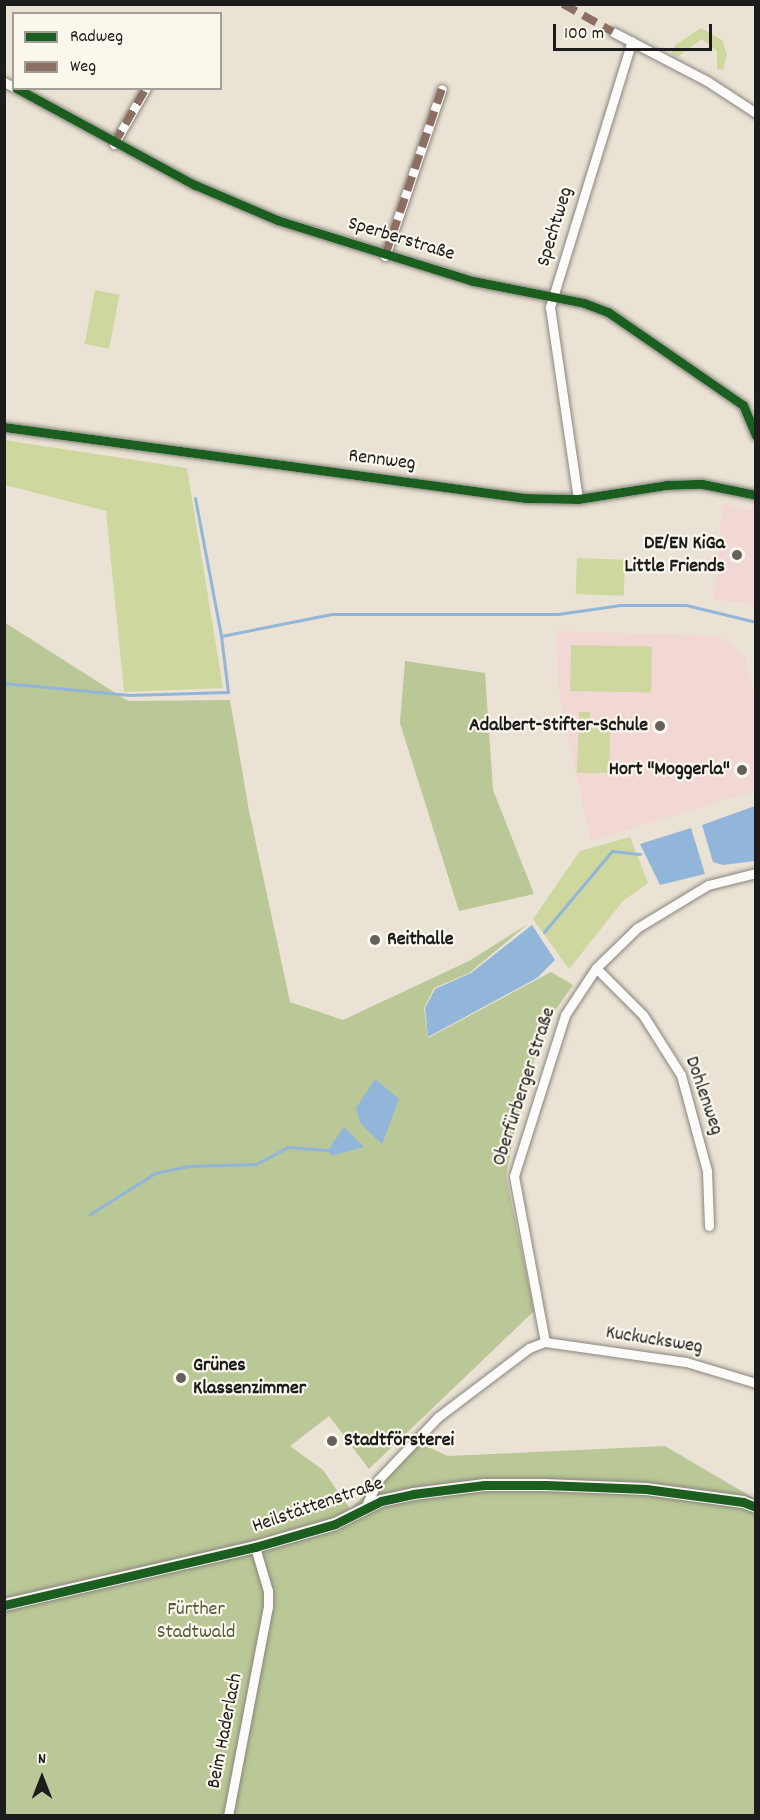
<!DOCTYPE html>
<html>
<head>
<meta charset="utf-8">
<style>
	body { margin:0 }
	#map { position:relative; width:760px; height:1820px; overflow:hidden; background:#eae2d4; font-family:Dekko,sans-serif }
	div>[style] { position:absolute }
	[style*='--x'] { left:calc(var(--x)*1px); top:calc(var(--y)*1px); width:calc(var(--w)*1px); rotate:calc(var(--a)*1deg) }
	.built>* { inset:0; background:#f1d8d5 }
	.green>* { inset:0; background:#ced79e; transform-origin:0 0 }
	.forest>* { inset:0; background:#bac796 }
	.water>* { inset:0; background:#92b6d9 }
	.stream>* { height:3px; margin:-1.5px; padding:0 1.5px; transform-origin:1.5px; border-radius:1.5px; background:#92b6d9 }
	.roads { filter:drop-shadow(0 0 2px #89857e) drop-shadow(0 0 2px #89857e) }
	.street>* { height:9px; margin:-4.5px; padding:0 4.5px; transform-origin:4.5px; border-radius:4.5px; background:#fcfbf9 }
	.secondary>* { height:12px; margin:-6px; padding:0 6px; transform-origin:6px; border-radius:6px; background:#f6f2ee }
	.quiet>* { height:8px; margin-top:-4px; transform-origin:0; background:repeating-linear-gradient(90deg,#8d6e63 0 15px,transparent 0 23px) }
	.cycleway>* { height:9px; margin:-4.5px; padding:0 4.5px; transform-origin:4.5px; border-radius:4.5px; background:#1b5e20 }
	.dots>* { width:16px; height:16px; translate:-50% -50%; box-sizing:border-box; border:3px solid #fbf7ec; border-radius:50% }
	span { translate:-50% -50%; white-space:nowrap; text-align:center; line-height:1.15; -webkit-text-stroke:4.5px #fbf7ec; paint-order:stroke }
	.street-label { font-size:20px; color:#1c1c1c }
	.poi-label { font-size:20px; color:#1c1c1c; font-weight:700 }
	.right { translate:-100% -50%; text-align:right }
	.left { translate:0 -50%; text-align:left }
	.park-label { font-size:20px; color:#535a3a }
	.frame { position:absolute; inset:0; border:6px solid #1c1c1c; pointer-events:none }
	.legend { position:absolute; left:12px; top:12px; width:210px; height:78px; box-sizing:border-box; background:#fbf7ec; border:2px solid #a29f99; margin:0; padding:8px 10px; list-style:none; font-size:18px; color:#1c1c1c }
	.legend li { display:flex; align-items:center; gap:12px; height:30px }
	.legend b { width:30px; border:2px solid #a29f99 }
	.north { position:absolute; left:12px; top:1748px; width:60px; height:60px; -webkit-text-stroke:4px #fbf7ec; paint-order:stroke; rotate:0deg; font-size:16px; font-weight:700; line-height:24px; text-align:center; color:#1c1c1c }
	.north::after { content:''; display:block; margin:auto; width:21px; height:27px; background:#1c1c1c; clip-path:polygon(50% 0,100% 100%,50% 72%,0 100%) }
	.scale { position:absolute; left:553px; top:24px; width:159px; height:27px; box-sizing:border-box; border:3px solid #1c1c1c; border-top:0; padding-left:8px; font-size:18px; line-height:21px; white-space:nowrap; color:#1c1c1c; -webkit-text-stroke:4px #fbf7ec; paint-order:stroke }
</style>
</head>
<body>
<div id="map">
	<div class="built">
		<div style="clip-path:polygon(752px 502px,756px 503px,755px 604px,713px 600px,723px 503px,750px 510px)"></div>
		<div style="clip-path:polygon(555px 631px,720px 636px,746px 657px,755px 702px,755px 791px,591px 841px,560px 700px)"></div>
	</div>
	<div class="green">
		<div style="clip-path:polygon(701px 28px,722px 40px,727px 54px,723px 70px,717px 69px,717px 51px,702px 39px,677px 57px,671px 53px,675px 45px)"></div>
		<div style="left:95px;top:290px;width:25px;height:55px;rotate:11deg"></div>
		<div style="clip-path:polygon(4px 440px,187px 468px,223px 688px,124px 692px,106px 511px,5px 485px)"></div>
		<div style="left:577px;top:558px;width:48px;height:36px;rotate:2deg"></div>
		<div style="left:571px;top:645px;width:81px;height:46px;rotate:1deg"></div>
		<div style="clip-path:polygon(579px 712px,590px 712px,590px 728px,610px 729px,609px 773px,577px 773px)"></div>
		<div style="clip-path:polygon(630px 837px,648px 883px,623px 901px,569px 969px,533px 919px,580px 851px)"></div>
	</div>
	<div class="forest">
		<div style="clip-path:polygon(4px 622px,128px 701px,230px 700px,249px 811px,290px 1002px,343px 1020px,469px 961px,528px 924px,469px 973px,434px 988px,424px 1008px,428px 1038px,551px 972px,573px 985px,544px 1026px,517px 1118px,506px 1176px,534px 1311px,369px 1469px,329px 1416px,290px 1446px,323px 1470px,350px 1509px,421px 1444px,448px 1456px,665px 1446px,755px 1499px,755px 1815px,5px 1815px)"></div>
		<div style="clip-path:polygon(405px 661px,485px 673px,493px 790px,534px 894px,459px 911px,400px 723px)"></div>
	</div>
	<div class="water">
		<div style="clip-path:polygon(755px 806px,755px 861px,723px 865px,713px 862px,702px 825px)"></div>
		<div style="clip-path:polygon(691px 828px,705px 874px,660px 885px,640px 844px)"></div>
		<div style="clip-path:polygon(532px 925px,555px 960px,537px 978px,428px 1037px,425px 1008px,435px 989px,471px 973px)"></div>
		<div style="clip-path:polygon(375px 1079px,399px 1099px,382px 1144px,360px 1123px,356px 1108px)"></div>
		<div style="clip-path:polygon(344px 1127px,364px 1147px,331px 1156px,328px 1150px)"></div>
	</div>
	<div class="stream">
		<div style="--x:195;--y:498;--w:140;--a:79.3"></div>
		<div style="--x:4;--y:683;--w:126;--a:5.5"></div>
		<div style="--x:129;--y:695;--w:99;--a:-1.7"></div>
		<div style="--x:228;--y:692;--w:56;--a:-97.1"></div>
		<div style="--x:221;--y:636;--w:113;--a:-11.2"></div>
		<div style="--x:332;--y:614;--w:226;--a:0"></div>
		<div style="--x:558;--y:614;--w:63;--a:-8.3"></div>
		<div style="--x:620;--y:605;--w:66;--a:0"></div>
		<div style="--x:686;--y:605;--w:72;--a:13.7"></div>
		<div style="--x:544;--y:932;--w:106;--a:-50"></div>
		<div style="--x:612;--y:851;--w:28;--a:6"></div>
		<div style="--x:90;--y:1214;--w:77;--a:-32.2"></div>
		<div style="--x:155;--y:1173;--w:34;--a:-12"></div>
		<div style="--x:188;--y:1166;--w:68;--a:-1.7"></div>
		<div style="--x:256;--y:1164;--w:36;--a:-28"></div>
		<div style="--x:288;--y:1147;--w:40;--a:4.3"></div>
	</div>
	<div class="roads">
		<div class="street">
			<div style="--x:613;--y:32;--w:106;--a:27.5"></div>
			<div style="--x:707;--y:81;--w:59;--a:33.1"></div>
			<div style="--x:4;--y:82;--w:11;--a:27"></div>
			<div style="--x:16;--y:88;--w:204;--a:28.5"></div>
			<div style="--x:195;--y:185;--w:89;--a:23.1"></div>
			<div style="--x:277;--y:220;--w:205;--a:17.3"></div>
			<div style="--x:473;--y:281;--w:113;--a:11.2"></div>
			<div style="--x:584;--y:303;--w:26;--a:21"></div>
			<div style="--x:608;--y:312;--w:164;--a:34.6"></div>
			<div style="--x:743;--y:405;--w:33;--a:67"></div>
			<div style="--x:114;--y:144;--w:64;--a:-60.3"></div>
			<div style="--x:385;--y:256;--w:176;--a:-71.2"></div>
			<div style="--x:4;--y:427;--w:526;--a:7.76"></div>
			<div style="--x:525;--y:498;--w:53;--a:1.1"></div>
			<div style="--x:578;--y:499;--w:89;--a:-9"></div>
			<div style="--x:666;--y:485;--w:36;--a:-2"></div>
			<div style="--x:702;--y:484;--w:55;--a:11.5"></div>
			<div style="--x:578;--y:499;--w:194;--a:-98.3"></div>
			<div style="--x:550;--y:307;--w:278;--a:-72.9"></div>
			<div style="--x:596;--y:968;--w:66;--a:45"></div>
			<div style="--x:643;--y:1015;--w:71;--a:57.7"></div>
			<div style="--x:681;--y:1075;--w:99;--a:74.8"></div>
			<div style="--x:707;--y:1171;--w:55;--a:87.9"></div>
			<div style="--x:545;--y:1342;--w:169;--a:-100.6"></div>
			<div style="--x:514;--y:1176;--w:169;--a:-72.4"></div>
			<div style="--x:565;--y:1015;--w:56;--a:-56.6"></div>
			<div style="--x:596;--y:968;--w:57;--a:-44.3"></div>
			<div style="--x:637;--y:928;--w:83;--a:-31.2"></div>
			<div style="--x:708;--y:885;--w:49;--a:-14"></div>
			<div style="--x:365;--y:1508;--w:31;--a:-65"></div>
			<div style="--x:378;--y:1480;--w:87;--a:-46.4"></div>
			<div style="--x:438;--y:1417;--w:114;--a:-37.2"></div>
			<div style="--x:529;--y:1348;--w:17;--a:-21"></div>
			<div style="--x:545;--y:1342;--w:142;--a:8.1"></div>
			<div style="--x:686;--y:1362;--w:73;--a:16.7"></div>
			<div style="--x:228;--y:1816;--w:213;--a:-79.2"></div>
			<div style="--x:268;--y:1607;--w:16;--a:-90"></div>
			<div style="--x:268;--y:1591;--w:46;--a:-106.5"></div>
		</div>
		<div class="secondary">
			<div style="--x:4;--y:1605;--w:258;--a:-13"></div>
			<div style="--x:255;--y:1547;--w:83;--a:-16"></div>
			<div style="--x:335;--y:1524;--w:51;--a:-26.6"></div>
			<div style="--x:381;--y:1501;--w:33;--a:-12"></div>
			<div style="--x:413;--y:1494;--w:72;--a:-7.2"></div>
			<div style="--x:484;--y:1485;--w:61;--a:0"></div>
			<div style="--x:545;--y:1485;--w:101;--a:2.3"></div>
			<div style="--x:646;--y:1489;--w:98;--a:7.6"></div>
			<div style="--x:743;--y:1502;--w:14;--a:21"></div>
		</div>
	</div>
	<div class="quiet">
		<div style="--x:563;--y:4;--w:57;--a:29.2"></div>
		<div style="--x:114;--y:144;--w:64;--a:-60.3"></div>
		<div style="--x:385;--y:256;--w:176;--a:-71.2"></div>
	</div>
	<div class="cycleway">
		<div style="--x:16;--y:88;--w:204;--a:28.5"></div>
		<div style="--x:195;--y:185;--w:89;--a:23.1"></div>
		<div style="--x:277;--y:220;--w:205;--a:17.3"></div>
		<div style="--x:473;--y:281;--w:113;--a:11.2"></div>
		<div style="--x:584;--y:303;--w:26;--a:21"></div>
		<div style="--x:608;--y:312;--w:164;--a:34.6"></div>
		<div style="--x:743;--y:405;--w:33;--a:67"></div>
		<div style="--x:4;--y:427;--w:526;--a:7.76"></div>
		<div style="--x:525;--y:498;--w:53;--a:1.1"></div>
		<div style="--x:578;--y:499;--w:89;--a:-9"></div>
		<div style="--x:666;--y:485;--w:36;--a:-2"></div>
		<div style="--x:702;--y:484;--w:55;--a:11.5"></div>
		<div style="--x:4;--y:1605;--w:258;--a:-13"></div>
		<div style="--x:255;--y:1547;--w:83;--a:-16"></div>
		<div style="--x:335;--y:1524;--w:51;--a:-26.6"></div>
		<div style="--x:381;--y:1501;--w:33;--a:-12"></div>
		<div style="--x:413;--y:1494;--w:72;--a:-7.2"></div>
		<div style="--x:484;--y:1485;--w:61;--a:0"></div>
		<div style="--x:545;--y:1485;--w:101;--a:2.3"></div>
		<div style="--x:646;--y:1489;--w:98;--a:7.6"></div>
		<div style="--x:743;--y:1502;--w:14;--a:21"></div>
	</div>
	<div class="dots">
		<div style="left:737px;top:555px;background:#64615c"></div>
		<div style="left:660px;top:726px;background:#64615c"></div>
		<div style="left:742px;top:770px;background:#64615c"></div>
		<div style="left:375px;top:940px;background:#64615c"></div>
		<div style="left:181px;top:1378px;background:#64615c"></div>
		<div style="left:332px;top:1441px;background:#64615c"></div>
	</div>
	<div class="street-label">
		<span style="left:556px;top:227px;rotate:-73deg">Spechtweg</span>
		<span style="left:401px;top:240px;rotate:17deg">Sperberstraße</span>
		<span style="left:382px;top:461px;rotate:7deg">Rennweg</span>
		<span style="left:525px;top:1087px;rotate:-72deg">Oberfürberger Straße</span>
		<span style="left:703px;top:1096px;rotate:71deg">Dohlenweg</span>
		<span style="left:654px;top:1341px;rotate:9deg">Kuckucksweg</span>
		<span style="left:318px;top:1506px;rotate:-19deg">Heilstättenstraße</span>
		<span style="left:226px;top:1731px;rotate:-79deg">Beim Haderlach</span>
	</div>
	<div class="poi-label">
		<span class="right" style="left:725px;top:556px">DE/EN KiGa<br>Little Friends</span>
		<span class="right" style="left:648px;top:726px">Adalbert-Stifter-Schule</span>
		<span class="right" style="left:730px;top:770px">Hort "Moggerla"</span>
		<span class="left" style="left:387px;top:940px">Reithalle</span>
		<span class="left" style="left:193px;top:1378px">Grünes<br>Klassenzimmer</span>
		<span class="left" style="left:344px;top:1441px">Stadtförsterei</span>
	</div>
	<div class="park-label">
		<span style="left:196px;top:1622px">Fürther<br>Stadtwald</span>
	</div>
	<div class="frame"></div>
	<ul class="legend">
	<li><b style="height:8px;background:#1b5e20"></b>Radweg</li>
	<li><b style="height:8px;background:#8d6e63"></b>Weg</li>
	</ul>
	<div class="north">N</div>
	<div class="scale">100 m</div>
</div>
</body>
</html>
